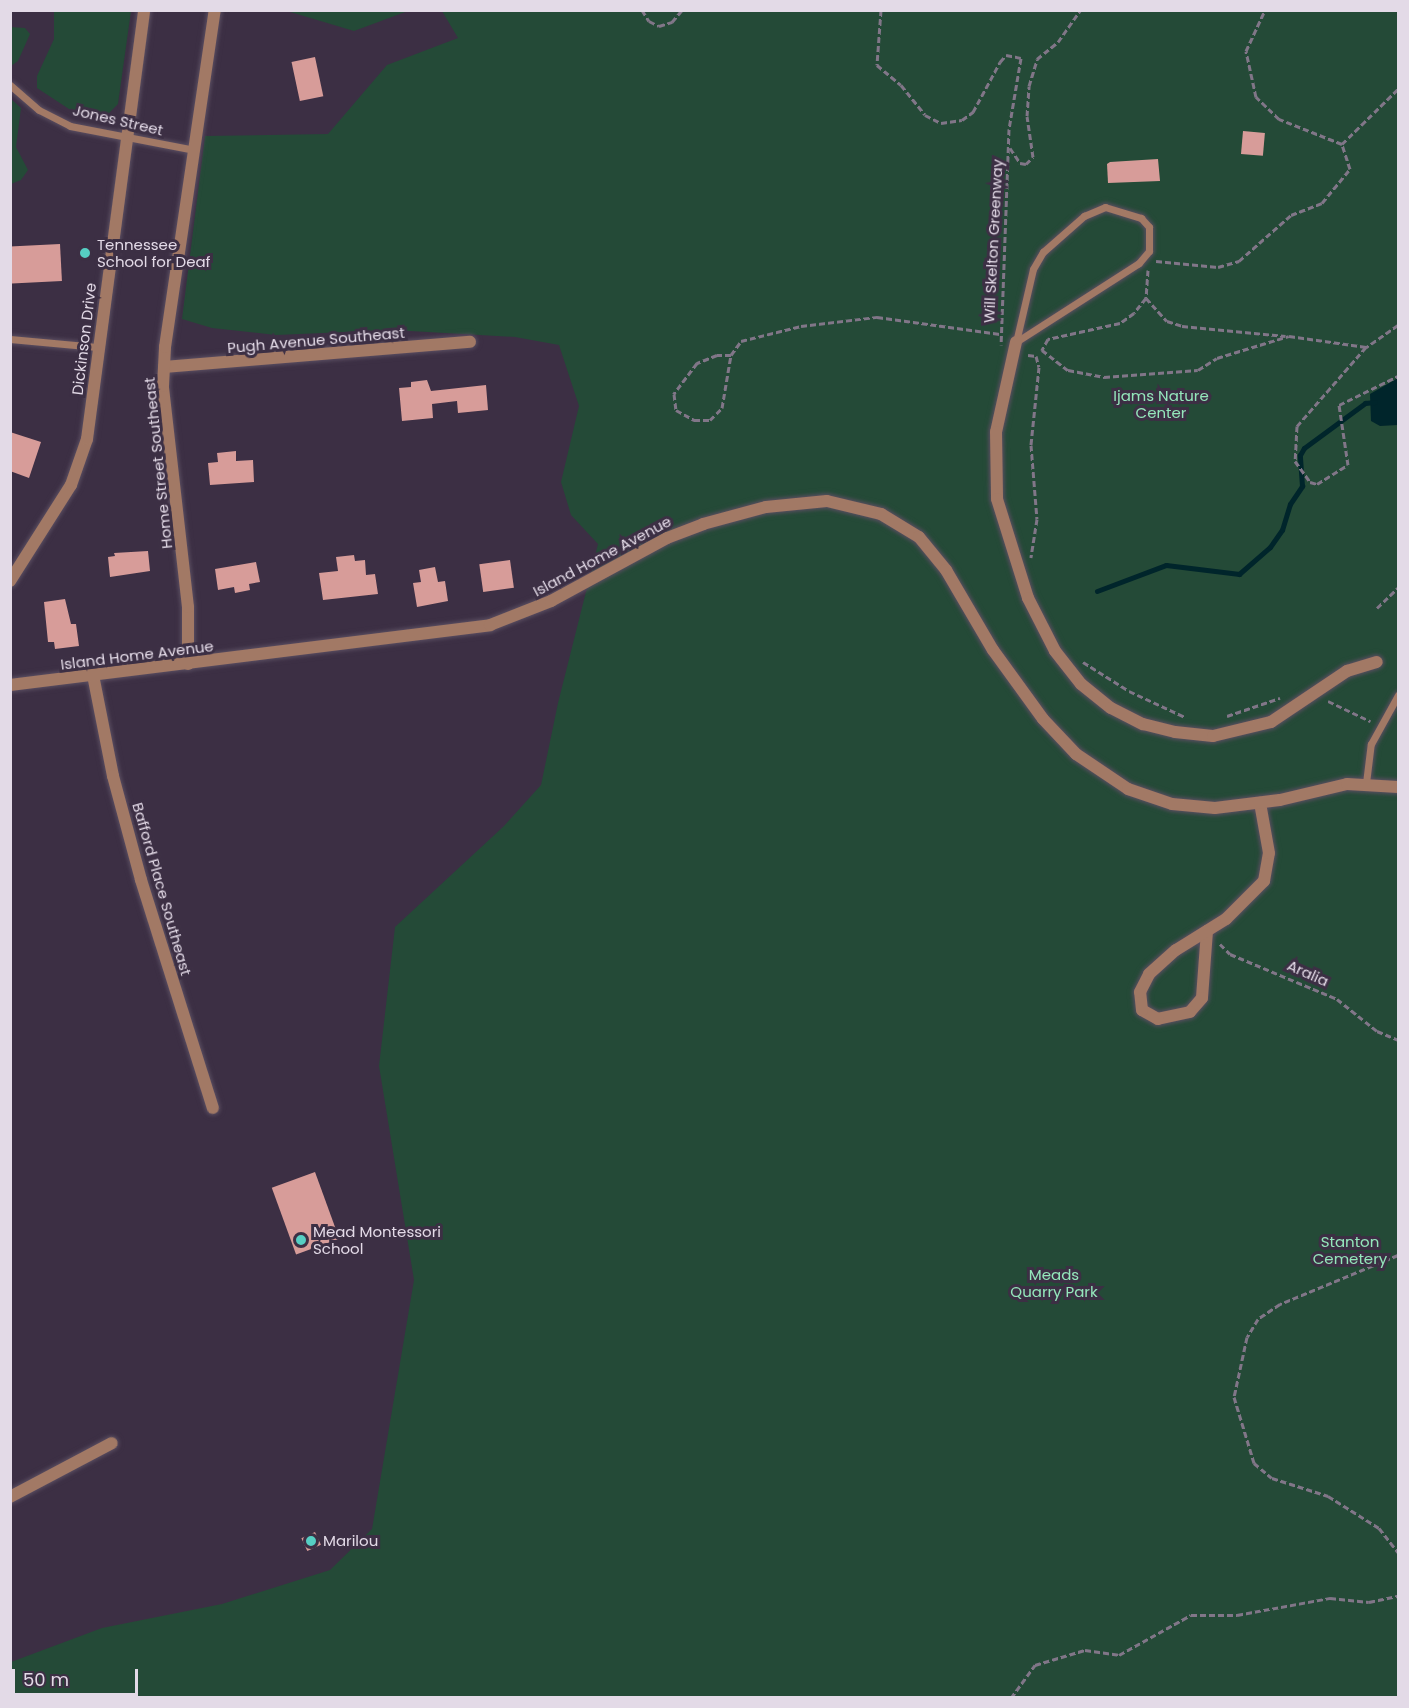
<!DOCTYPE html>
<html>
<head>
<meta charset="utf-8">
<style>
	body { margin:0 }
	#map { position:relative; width:1409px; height:1708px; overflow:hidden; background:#3c2f44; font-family:Poppins,sans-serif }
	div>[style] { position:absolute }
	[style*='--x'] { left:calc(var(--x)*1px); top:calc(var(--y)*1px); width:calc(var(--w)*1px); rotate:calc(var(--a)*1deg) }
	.green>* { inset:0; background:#244a37 }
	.water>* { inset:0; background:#00252b }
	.stream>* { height:5px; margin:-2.5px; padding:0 2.5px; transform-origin:2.5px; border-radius:2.5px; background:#00252b }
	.building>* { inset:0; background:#d79c99; transform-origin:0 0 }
	.path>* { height:3px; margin-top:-1.5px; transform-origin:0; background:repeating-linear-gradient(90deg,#817688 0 6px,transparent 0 9px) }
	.roads { filter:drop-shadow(0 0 2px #5a4e61) drop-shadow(0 0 2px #5a4e61) }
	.service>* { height:7px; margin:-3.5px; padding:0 3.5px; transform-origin:3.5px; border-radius:3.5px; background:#a27965 }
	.minor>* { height:12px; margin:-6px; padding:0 6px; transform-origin:6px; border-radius:6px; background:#a27965 }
	.tertiary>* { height:12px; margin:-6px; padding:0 6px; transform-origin:6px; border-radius:6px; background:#a27965 }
	.dots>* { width:16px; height:16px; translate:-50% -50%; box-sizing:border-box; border:3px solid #3c2f44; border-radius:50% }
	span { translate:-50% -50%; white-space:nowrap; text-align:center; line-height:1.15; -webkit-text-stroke:6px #3c2f44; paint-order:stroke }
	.street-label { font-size:15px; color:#e3dae7 }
	.poi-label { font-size:15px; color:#e3dae7 }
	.left { translate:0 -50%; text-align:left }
	.park-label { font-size:15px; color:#94e7bb }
	.frame { position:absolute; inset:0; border:12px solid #e3dae7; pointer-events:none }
	.scale { position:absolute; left:12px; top:1669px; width:126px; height:27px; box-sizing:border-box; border:3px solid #e3dae7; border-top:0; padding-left:8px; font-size:18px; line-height:21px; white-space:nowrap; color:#e3dae7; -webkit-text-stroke:4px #3c2f44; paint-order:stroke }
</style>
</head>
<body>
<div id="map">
	<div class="green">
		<div style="clip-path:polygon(54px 11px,131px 11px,118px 104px,106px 116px,69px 109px,37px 88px,37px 76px,54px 39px)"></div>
		<div style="clip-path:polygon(287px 11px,408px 11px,354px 31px)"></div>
		<div style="clip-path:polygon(442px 11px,1398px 11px,1398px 1697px,11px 1698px,11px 1662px,102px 1628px,222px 1604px,330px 1570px,372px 1529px,414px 1280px,379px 1066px,395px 927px,504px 826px,541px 785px,558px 703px,598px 544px,571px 515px,561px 482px,579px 406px,559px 345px,515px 337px,393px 330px,276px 335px,212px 328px,182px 319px,205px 136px,328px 134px,387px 65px,458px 38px)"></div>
		<div style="clip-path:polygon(10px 27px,25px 28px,30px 34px,18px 61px,11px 66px)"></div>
		<div style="clip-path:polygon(11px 99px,21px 108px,16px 147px,28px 170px,21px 180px,11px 184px)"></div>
	</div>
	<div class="water">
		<div style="clip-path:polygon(1398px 378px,1398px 425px,1380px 426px,1371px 421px,1370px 394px)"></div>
	</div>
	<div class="stream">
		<div style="--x:1097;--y:591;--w:74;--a:-20.6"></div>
		<div style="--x:1166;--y:565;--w:74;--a:7"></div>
		<div style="--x:1239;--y:574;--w:41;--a:-41.1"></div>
		<div style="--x:1270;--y:547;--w:21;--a:-55"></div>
		<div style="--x:1282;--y:530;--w:27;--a:-73"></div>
		<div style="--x:1290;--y:504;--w:22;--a:-56"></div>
		<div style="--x:1302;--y:486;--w:31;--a:-94"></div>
		<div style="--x:1300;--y:455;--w:8;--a:-60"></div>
		<div style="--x:1304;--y:448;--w:76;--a:-36.4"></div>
		<div style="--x:1365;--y:403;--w:10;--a:-6"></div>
	</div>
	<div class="building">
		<div style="left:315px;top:57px;width:40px;height:24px;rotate:78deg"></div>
		<div style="left:1243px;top:131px;width:22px;height:23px;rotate:5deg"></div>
		<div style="clip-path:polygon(1158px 159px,1160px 181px,1108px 183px,1107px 164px,1110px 162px)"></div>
		<div style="left:60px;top:244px;width:37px;height:50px;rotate:87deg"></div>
		<div style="clip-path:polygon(427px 380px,431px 391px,486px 385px,488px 410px,458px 413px,457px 401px,432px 404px,433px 418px,402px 421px,399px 388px,411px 387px,411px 382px)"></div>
		<div style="clip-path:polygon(10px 432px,41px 442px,29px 478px,10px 471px)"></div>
		<div style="clip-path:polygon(236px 451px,236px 461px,253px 460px,254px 482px,210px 485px,208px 463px,218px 462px,217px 453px)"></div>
		<div style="clip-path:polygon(148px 551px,150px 571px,110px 577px,108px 557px,115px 556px,114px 553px)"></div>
		<div style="clip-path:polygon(354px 555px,355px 561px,365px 560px,366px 575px,375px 574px,378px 594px,323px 600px,319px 573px,338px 571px,336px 557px)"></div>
		<div style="left:510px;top:560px;width:28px;height:31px;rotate:82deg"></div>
		<div style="clip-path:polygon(256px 562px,260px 582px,249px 584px,250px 590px,235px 593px,234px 587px,218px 590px,215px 569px)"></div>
		<div style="clip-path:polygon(435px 567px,438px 582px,445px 581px,448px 601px,417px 607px,413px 583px,421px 582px,419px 570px)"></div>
		<div style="clip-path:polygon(65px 599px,71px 624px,76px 624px,79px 646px,55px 649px,54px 642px,48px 642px,44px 602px)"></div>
		<div style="left:315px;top:1172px;width:71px;height:46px;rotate:70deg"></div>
		<div style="left:315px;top:1532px;width:14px;height:15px;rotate:65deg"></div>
	</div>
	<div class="path">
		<div style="--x:642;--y:10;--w:13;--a:58"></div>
		<div style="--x:649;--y:21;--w:11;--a:27"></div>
		<div style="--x:659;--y:26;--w:14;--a:-17"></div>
		<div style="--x:672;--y:22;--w:16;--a:-50"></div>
		<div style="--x:881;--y:10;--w:55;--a:94.2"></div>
		<div style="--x:877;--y:65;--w:31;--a:40"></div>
		<div style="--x:901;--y:85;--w:38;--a:51"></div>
		<div style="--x:925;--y:115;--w:18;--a:27"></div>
		<div style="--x:941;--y:123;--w:21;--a:-8"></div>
		<div style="--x:962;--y:120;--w:14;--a:-36"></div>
		<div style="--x:973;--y:112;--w:57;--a:-61.6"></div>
		<div style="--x:1000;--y:62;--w:9;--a:-49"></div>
		<div style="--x:1006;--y:55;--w:15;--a:11"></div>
		<div style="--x:1021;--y:58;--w:72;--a:99.6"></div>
		<div style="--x:1009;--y:129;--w:216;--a:92.1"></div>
		<div style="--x:1342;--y:144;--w:78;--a:-44.5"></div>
		<div style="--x:1010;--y:148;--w:18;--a:56"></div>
		<div style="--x:1020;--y:163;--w:6;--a:9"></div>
		<div style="--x:1026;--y:164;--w:10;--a:-45"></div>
		<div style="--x:1033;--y:157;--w:41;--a:-98.3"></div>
		<div style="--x:1027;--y:116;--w:30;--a:-86"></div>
		<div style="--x:1029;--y:86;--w:28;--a:-73"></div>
		<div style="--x:1037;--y:59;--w:27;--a:-39"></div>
		<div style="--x:1058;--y:42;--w:39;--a:-55"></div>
		<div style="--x:1156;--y:261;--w:62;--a:5.5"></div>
		<div style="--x:1218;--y:267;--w:22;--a:-16"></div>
		<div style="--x:1239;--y:261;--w:69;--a:-41.5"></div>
		<div style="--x:1291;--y:215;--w:33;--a:-21"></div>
		<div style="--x:1322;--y:203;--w:44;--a:-50.5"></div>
		<div style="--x:1350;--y:169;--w:26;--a:-108"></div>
		<div style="--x:1342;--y:144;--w:68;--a:-158.4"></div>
		<div style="--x:1279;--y:119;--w:32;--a:-136"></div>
		<div style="--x:1256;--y:97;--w:47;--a:-102.3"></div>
		<div style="--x:1246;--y:51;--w:45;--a:-65.1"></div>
		<div style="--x:1148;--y:270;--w:28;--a:94"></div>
		<div style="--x:1146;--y:298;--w:19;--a:129"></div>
		<div style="--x:1134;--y:313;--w:17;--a:144"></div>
		<div style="--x:1120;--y:323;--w:74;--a:167.5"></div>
		<div style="--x:1048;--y:339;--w:13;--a:119"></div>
		<div style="--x:1042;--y:350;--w:33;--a:38"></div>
		<div style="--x:1068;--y:370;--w:37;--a:11"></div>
		<div style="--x:1104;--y:377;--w:94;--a:-4.3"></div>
		<div style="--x:1198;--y:370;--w:22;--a:-32"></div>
		<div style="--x:1217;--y:358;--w:75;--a:-17"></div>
		<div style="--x:1289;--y:336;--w:78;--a:8.1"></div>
		<div style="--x:1146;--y:298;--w:31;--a:48"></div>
		<div style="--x:1167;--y:321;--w:16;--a:18"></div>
		<div style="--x:1182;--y:326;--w:104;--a:5.5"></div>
		<div style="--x:1398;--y:325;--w:39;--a:145"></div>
		<div style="--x:1366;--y:347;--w:105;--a:131.1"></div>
		<div style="--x:1297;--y:426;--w:35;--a:93"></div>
		<div style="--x:1295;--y:461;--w:26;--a:54"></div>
		<div style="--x:1310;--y:482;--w:7;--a:16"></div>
		<div style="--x:1317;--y:484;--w:36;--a:-32"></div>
		<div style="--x:1348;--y:465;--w:61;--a:-98.5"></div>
		<div style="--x:1339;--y:405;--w:66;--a:-26.2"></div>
		<div style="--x:731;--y:355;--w:14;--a:180"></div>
		<div style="--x:717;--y:355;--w:22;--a:158"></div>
		<div style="--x:697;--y:363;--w:39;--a:127"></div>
		<div style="--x:674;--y:394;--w:16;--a:83"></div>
		<div style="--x:676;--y:410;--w:21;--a:29"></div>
		<div style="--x:694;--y:420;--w:16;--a:0"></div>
		<div style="--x:710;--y:420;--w:17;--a:-45"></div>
		<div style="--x:722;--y:408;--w:54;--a:-80.4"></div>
		<div style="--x:731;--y:355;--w:17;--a:-54"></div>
		<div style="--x:741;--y:341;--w:62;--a:-14"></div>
		<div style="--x:801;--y:326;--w:77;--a:-6.8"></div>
		<div style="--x:877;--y:317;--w:124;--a:7.9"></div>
		<div style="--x:1028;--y:355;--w:8;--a:7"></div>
		<div style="--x:1036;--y:356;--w:11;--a:75"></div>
		<div style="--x:1039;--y:367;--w:78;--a:95.9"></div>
		<div style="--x:1031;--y:445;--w:74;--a:85.4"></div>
		<div style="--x:1037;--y:519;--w:39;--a:99"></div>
		<div style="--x:1377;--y:608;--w:29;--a:-44"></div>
		<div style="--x:1083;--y:662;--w:54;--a:32.2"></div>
		<div style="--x:1129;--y:691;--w:62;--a:24.9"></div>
		<div style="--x:1328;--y:701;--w:47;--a:25.5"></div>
		<div style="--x:1227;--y:716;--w:56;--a:-18.8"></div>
		<div style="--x:1220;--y:944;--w:14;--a:45"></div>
		<div style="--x:1230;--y:954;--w:116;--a:22.8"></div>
		<div style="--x:1337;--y:999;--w:51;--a:38.7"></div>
		<div style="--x:1377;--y:1031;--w:23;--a:23"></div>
		<div style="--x:1398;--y:1255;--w:128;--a:157.4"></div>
		<div style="--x:1280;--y:1304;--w:27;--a:146"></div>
		<div style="--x:1258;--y:1319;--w:21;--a:121"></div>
		<div style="--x:1247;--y:1337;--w:61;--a:102.2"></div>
		<div style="--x:1234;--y:1397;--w:69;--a:73.1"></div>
		<div style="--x:1254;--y:1463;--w:23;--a:40"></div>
		<div style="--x:1272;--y:1478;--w:59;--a:17.8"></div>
		<div style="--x:1328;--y:1496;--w:60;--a:32.1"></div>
		<div style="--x:1379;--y:1528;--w:31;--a:52"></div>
		<div style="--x:1011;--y:1698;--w:41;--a:-54"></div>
		<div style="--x:1035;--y:1665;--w:52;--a:-16.7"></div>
		<div style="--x:1085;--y:1650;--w:34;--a:8"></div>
		<div style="--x:1119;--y:1655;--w:82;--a:-29.1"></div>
		<div style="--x:1191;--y:1615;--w:46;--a:0"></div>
		<div style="--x:1237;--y:1615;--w:95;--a:-10.4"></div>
		<div style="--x:1330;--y:1598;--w:39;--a:6"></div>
		<div style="--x:1369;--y:1602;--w:30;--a:-12"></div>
	</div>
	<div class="roads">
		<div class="service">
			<div style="--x:10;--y:85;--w:38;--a:41"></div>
			<div style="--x:39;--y:110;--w:35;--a:27"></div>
			<div style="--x:70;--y:126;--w:127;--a:10.9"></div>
			<div style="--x:1105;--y:207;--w:38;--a:17"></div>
			<div style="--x:1141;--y:218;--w:12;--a:48"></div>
			<div style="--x:1149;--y:227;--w:24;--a:90"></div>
			<div style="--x:1149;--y:251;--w:16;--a:130"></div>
			<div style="--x:1139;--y:263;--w:146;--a:147.3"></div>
			<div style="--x:1016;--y:342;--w:75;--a:-76.9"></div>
			<div style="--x:1033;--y:269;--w:20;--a:-60"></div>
			<div style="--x:1043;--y:252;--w:55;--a:-41.3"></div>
			<div style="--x:1084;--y:216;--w:23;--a:-23"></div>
			<div style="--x:10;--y:339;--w:87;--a:5.3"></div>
			<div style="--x:1366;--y:783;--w:39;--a:-83"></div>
			<div style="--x:1371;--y:744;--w:56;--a:-61.1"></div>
		</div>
		<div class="minor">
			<div style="--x:1016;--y:342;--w:92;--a:102.5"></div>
			<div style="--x:996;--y:432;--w:67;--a:89.1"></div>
			<div style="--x:997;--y:499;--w:104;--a:72.6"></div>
			<div style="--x:1028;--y:598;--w:59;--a:63"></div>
			<div style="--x:1055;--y:651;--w:42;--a:51.8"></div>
			<div style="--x:1081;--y:684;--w:38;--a:39"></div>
			<div style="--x:1111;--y:708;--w:36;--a:27"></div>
			<div style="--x:1143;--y:724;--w:33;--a:14"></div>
			<div style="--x:1175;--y:732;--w:38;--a:6"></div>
			<div style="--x:1213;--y:736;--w:60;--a:-13.6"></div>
			<div style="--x:1271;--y:722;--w:92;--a:-33.9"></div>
			<div style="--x:1347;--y:671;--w:31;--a:-17"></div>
			<div style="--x:164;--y:367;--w:307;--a:-4.7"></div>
			<div style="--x:10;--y:581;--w:114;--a:-57.6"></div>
			<div style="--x:71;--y:485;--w:49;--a:-70.8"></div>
			<div style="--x:87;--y:439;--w:433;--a:-82.4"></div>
			<div style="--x:188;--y:664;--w:57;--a:-90"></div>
			<div style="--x:188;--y:607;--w:222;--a:-96.5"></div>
			<div style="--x:163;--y:386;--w:39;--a:-87"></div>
			<div style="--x:165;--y:347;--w:341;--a:-81.6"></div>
			<div style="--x:93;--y:675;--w:103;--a:78.8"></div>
			<div style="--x:113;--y:776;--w:108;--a:74.9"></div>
			<div style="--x:141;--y:880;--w:239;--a:72.5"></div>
			<div style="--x:1207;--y:931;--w:67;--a:94.3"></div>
			<div style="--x:1202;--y:998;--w:18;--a:131"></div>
			<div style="--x:1190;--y:1012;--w:33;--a:168"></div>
			<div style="--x:1158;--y:1019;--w:18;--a:-151"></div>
			<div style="--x:1142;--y:1010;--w:18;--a:-96"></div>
			<div style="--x:1140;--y:992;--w:20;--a:-63"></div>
			<div style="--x:1149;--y:974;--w:36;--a:-42"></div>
			<div style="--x:1176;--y:950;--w:59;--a:-31.8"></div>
			<div style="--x:1226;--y:919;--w:54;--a:-45"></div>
			<div style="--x:1264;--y:881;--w:28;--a:-80"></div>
			<div style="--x:1269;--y:853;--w:51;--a:-100.2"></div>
			<div style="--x:10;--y:1497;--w:115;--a:-27.9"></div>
		</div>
		<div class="tertiary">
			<div style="--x:10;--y:685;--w:484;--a:-7.1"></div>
			<div style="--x:490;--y:625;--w:66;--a:-21.5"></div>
			<div style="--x:551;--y:601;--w:132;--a:-28.5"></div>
			<div style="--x:667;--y:538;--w:39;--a:-21"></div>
			<div style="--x:703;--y:524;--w:65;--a:-15.1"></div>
			<div style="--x:766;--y:507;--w:61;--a:-5.6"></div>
			<div style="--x:827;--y:501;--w:56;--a:13.5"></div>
			<div style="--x:881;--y:514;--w:44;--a:31.2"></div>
			<div style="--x:919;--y:537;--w:43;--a:50.7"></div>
			<div style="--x:946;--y:570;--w:93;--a:59.6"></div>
			<div style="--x:993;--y:650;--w:85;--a:54.1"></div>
			<div style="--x:1043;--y:719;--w:48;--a:46.7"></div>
			<div style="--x:1076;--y:754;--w:63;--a:33.9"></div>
			<div style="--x:1128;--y:789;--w:46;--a:18.8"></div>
			<div style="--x:1172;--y:804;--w:43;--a:5.3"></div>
			<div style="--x:1215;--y:808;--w:65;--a:-7"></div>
			<div style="--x:1280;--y:800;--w:69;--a:-13.4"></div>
			<div style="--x:1347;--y:784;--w:51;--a:3.4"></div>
		</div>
	</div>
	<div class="dots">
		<div style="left:85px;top:253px;background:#56cec3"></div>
		<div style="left:301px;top:1240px;background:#56cec3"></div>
		<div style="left:311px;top:1541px;background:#56cec3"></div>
	</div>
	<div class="street-label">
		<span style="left:118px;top:120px;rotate:13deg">Jones Street</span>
		<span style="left:993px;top:241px;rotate:-87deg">Will Skelton Greenway</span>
		<span style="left:84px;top:339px;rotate:-83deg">Dickinson Drive</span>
		<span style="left:316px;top:340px;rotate:-5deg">Pugh Avenue Southeast</span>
		<span style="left:158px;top:463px;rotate:-96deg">Home Street Southeast</span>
		<span style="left:602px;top:556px;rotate:-28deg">Island Home Avenue</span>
		<span style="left:137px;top:655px;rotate:-7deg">Island Home Avenue</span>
		<span style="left:162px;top:889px;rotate:74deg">Bafford Place Southeast</span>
		<span style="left:1308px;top:973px;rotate:24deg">Aralia</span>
	</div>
	<div class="poi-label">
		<span class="left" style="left:97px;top:253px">Tennessee<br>School for Deaf</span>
		<span class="left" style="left:313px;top:1240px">Mead Montessori<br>School</span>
		<span class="left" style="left:323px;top:1541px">Marilou</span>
	</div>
	<div class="park-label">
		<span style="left:1161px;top:404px">Ijams Nature<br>Center</span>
		<span style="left:1350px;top:1250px">Stanton<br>Cemetery</span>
		<span style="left:1054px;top:1283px">Meads<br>Quarry Park</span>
	</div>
	<div class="frame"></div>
	<div class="scale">50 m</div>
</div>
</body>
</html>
